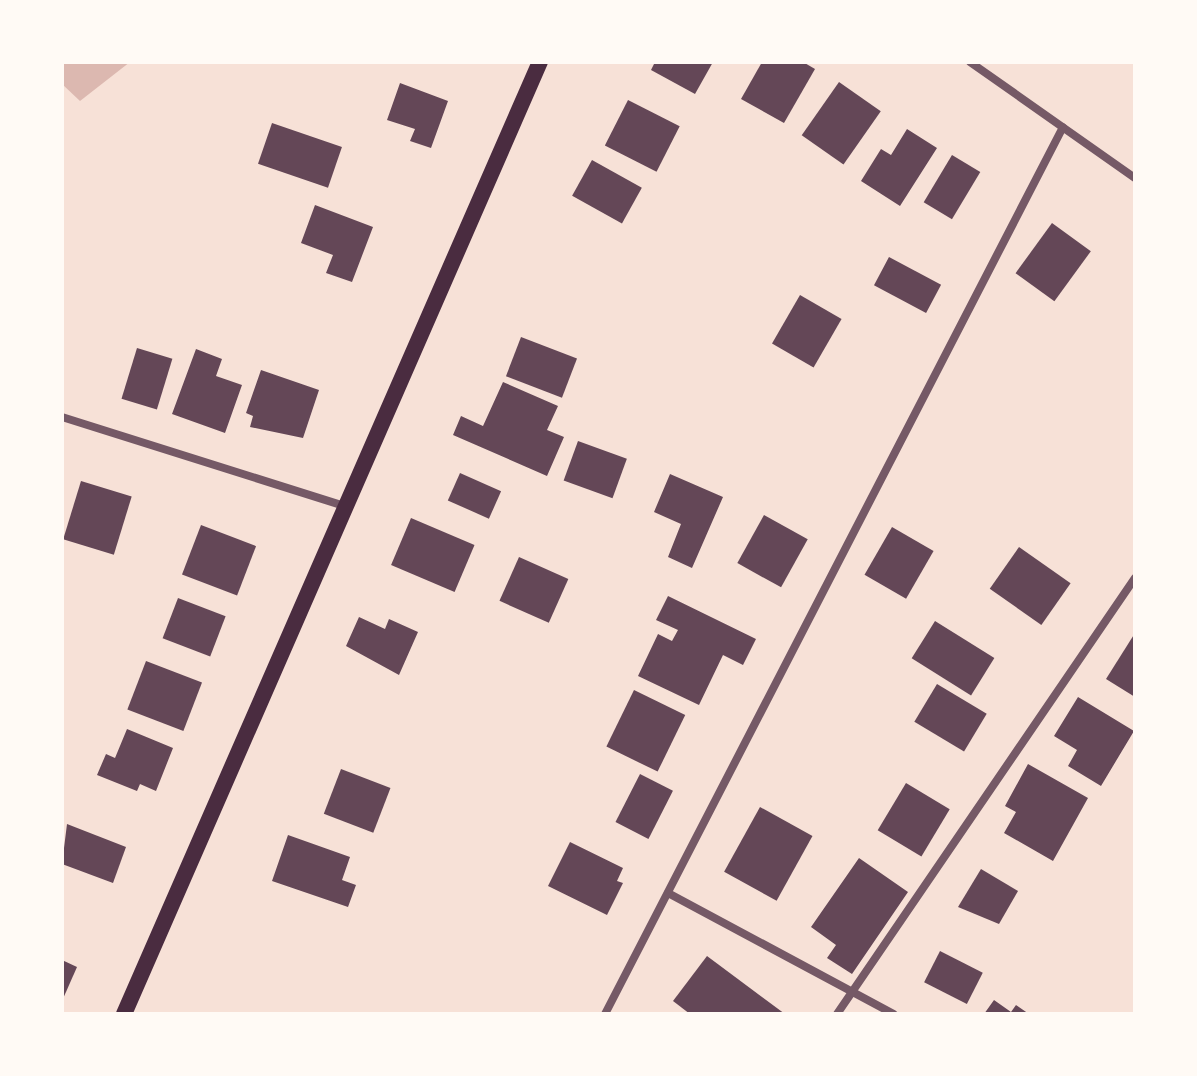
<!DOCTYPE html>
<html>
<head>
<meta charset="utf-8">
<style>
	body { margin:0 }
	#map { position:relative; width:1197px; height:1076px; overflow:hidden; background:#f7e1d7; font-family:"Noto Sans",sans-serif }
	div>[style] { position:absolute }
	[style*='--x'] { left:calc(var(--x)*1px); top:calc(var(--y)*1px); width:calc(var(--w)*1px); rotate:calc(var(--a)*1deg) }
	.water>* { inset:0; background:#dcb8b0 }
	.building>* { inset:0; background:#644757; transform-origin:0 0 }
	.minor>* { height:8px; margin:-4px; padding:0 4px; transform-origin:4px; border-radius:4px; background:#755966 }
	.secondary>* { height:16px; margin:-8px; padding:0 8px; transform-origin:8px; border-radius:8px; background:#4a2c40 }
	span { translate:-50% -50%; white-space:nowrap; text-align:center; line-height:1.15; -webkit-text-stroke:7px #fffaf5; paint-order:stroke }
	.frame { position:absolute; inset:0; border:64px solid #fffaf5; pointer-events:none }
</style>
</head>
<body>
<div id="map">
	<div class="water">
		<div style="clip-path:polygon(62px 62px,130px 62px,80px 101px,62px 84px)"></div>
	</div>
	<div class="building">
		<div style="clip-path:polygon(655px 62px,713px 62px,695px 94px,651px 70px)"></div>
		<div style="clip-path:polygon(762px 62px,803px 62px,815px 69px,784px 123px,741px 99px)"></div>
		<div style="left:839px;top:82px;width:51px;height:65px;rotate:35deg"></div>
		<div style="clip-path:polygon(400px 83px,448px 101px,431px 148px,410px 141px,415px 129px,387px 120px)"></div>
		<div style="left:628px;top:100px;width:58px;height:51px;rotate:27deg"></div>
		<div style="left:272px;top:123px;width:74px;height:43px;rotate:19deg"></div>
		<div style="clip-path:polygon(907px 129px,937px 148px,900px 206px,861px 181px,881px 149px,891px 155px)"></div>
		<div style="left:952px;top:155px;width:33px;height:55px;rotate:31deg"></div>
		<div style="left:592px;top:160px;width:57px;height:41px;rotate:29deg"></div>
		<div style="clip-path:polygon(315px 205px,373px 227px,352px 282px,326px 273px,333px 255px,301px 243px)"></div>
		<div style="left:1052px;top:223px;width:48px;height:62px;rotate:36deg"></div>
		<div style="left:889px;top:257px;width:59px;height:32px;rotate:28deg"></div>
		<div style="left:800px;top:295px;width:48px;height:56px;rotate:30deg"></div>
		<div style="left:521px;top:337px;width:60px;height:42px;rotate:21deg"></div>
		<div style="left:137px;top:348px;width:37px;height:53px;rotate:17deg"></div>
		<div style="clip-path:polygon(196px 349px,222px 359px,216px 376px,242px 385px,225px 433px,172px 414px)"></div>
		<div style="clip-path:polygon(261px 370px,319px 390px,303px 438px,250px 427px,253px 416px,246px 413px)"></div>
		<div style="clip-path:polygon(503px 382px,558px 406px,547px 430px,564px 437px,547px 476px,453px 435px,461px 416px,483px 426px)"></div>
		<div style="left:578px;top:441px;width:52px;height:42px;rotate:20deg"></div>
		<div style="left:460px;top:473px;width:45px;height:30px;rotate:24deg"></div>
		<div style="clip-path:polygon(670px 474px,723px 497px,692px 568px,668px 557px,681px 524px,654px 512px)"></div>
		<div style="left:81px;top:481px;width:53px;height:61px;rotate:17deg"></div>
		<div style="left:764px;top:515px;width:50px;height:55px;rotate:29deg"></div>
		<div style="left:411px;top:518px;width:69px;height:51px;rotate:23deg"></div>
		<div style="left:201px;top:525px;width:59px;height:53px;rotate:21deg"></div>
		<div style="left:892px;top:527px;width:48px;height:55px;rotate:30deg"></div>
		<div style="left:1019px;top:547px;width:63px;height:51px;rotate:35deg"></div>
		<div style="left:519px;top:557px;width:54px;height:48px;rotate:24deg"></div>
		<div style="clip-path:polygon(668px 596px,756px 639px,743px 665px,723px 655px,699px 705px,638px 676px,658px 634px,672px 641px,678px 630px,656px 620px)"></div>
		<div style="left:178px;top:598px;width:51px;height:43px;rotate:21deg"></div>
		<div style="clip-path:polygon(359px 617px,385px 629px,389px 619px,418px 632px,399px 675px,346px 646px)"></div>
		<div style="left:935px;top:621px;width:70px;height:44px;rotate:32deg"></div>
		<div style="clip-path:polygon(1135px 633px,1135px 697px,1106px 679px)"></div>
		<div style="left:146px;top:661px;width:60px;height:52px;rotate:21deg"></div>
		<div style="left:937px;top:684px;width:58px;height:44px;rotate:31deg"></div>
		<div style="left:634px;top:690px;width:57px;height:63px;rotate:26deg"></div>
		<div style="clip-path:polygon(1078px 697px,1134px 731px,1101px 786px,1068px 766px,1077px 750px,1054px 736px)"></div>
		<div style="clip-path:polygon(127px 729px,173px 748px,156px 791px,140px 784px,137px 791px,97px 775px,106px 754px,115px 758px)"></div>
		<div style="clip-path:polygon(1028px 764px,1088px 798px,1053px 861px,1004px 833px,1016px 812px,1005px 806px)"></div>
		<div style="left:341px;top:769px;width:53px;height:48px;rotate:21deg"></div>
		<div style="left:640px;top:774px;width:37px;height:54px;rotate:27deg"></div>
		<div style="left:906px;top:783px;width:51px;height:55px;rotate:31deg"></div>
		<div style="left:760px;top:807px;width:60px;height:74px;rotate:29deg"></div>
		<div style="clip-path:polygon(67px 824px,126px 847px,113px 883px,62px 864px)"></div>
		<div style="clip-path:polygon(288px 835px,350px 857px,342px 880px,356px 885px,348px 907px,272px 881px)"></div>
		<div style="clip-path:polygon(570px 842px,623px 868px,617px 881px,623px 883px,607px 915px,548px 886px)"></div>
		<div style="clip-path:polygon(859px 858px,908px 892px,852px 974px,827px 958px,836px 945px,811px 927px)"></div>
		<div style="clip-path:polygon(981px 869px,1018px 891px,999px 924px,958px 907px)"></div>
		<div style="left:940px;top:951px;width:48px;height:35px;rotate:27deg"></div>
		<div style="clip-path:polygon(707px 956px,785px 1014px,690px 1014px,673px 1001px)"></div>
		<div style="clip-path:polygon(62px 960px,77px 967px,62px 1001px)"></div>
		<div style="clip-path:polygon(994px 1000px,1011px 1012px,1016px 1005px,1029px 1014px,984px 1014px)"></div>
	</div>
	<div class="minor">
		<div style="--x:970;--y:62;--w:202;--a:35.1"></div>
		<div style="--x:62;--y:417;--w:299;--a:17.5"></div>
		<div style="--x:668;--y:893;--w:256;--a:28.2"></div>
		<div style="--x:605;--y:1014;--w:998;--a:-62.69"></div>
		<div style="--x:837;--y:1014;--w:528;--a:-55.65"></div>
	</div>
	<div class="secondary">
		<div style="--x:124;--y:1014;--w:1039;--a:-66.4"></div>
	</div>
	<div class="frame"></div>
</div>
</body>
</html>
